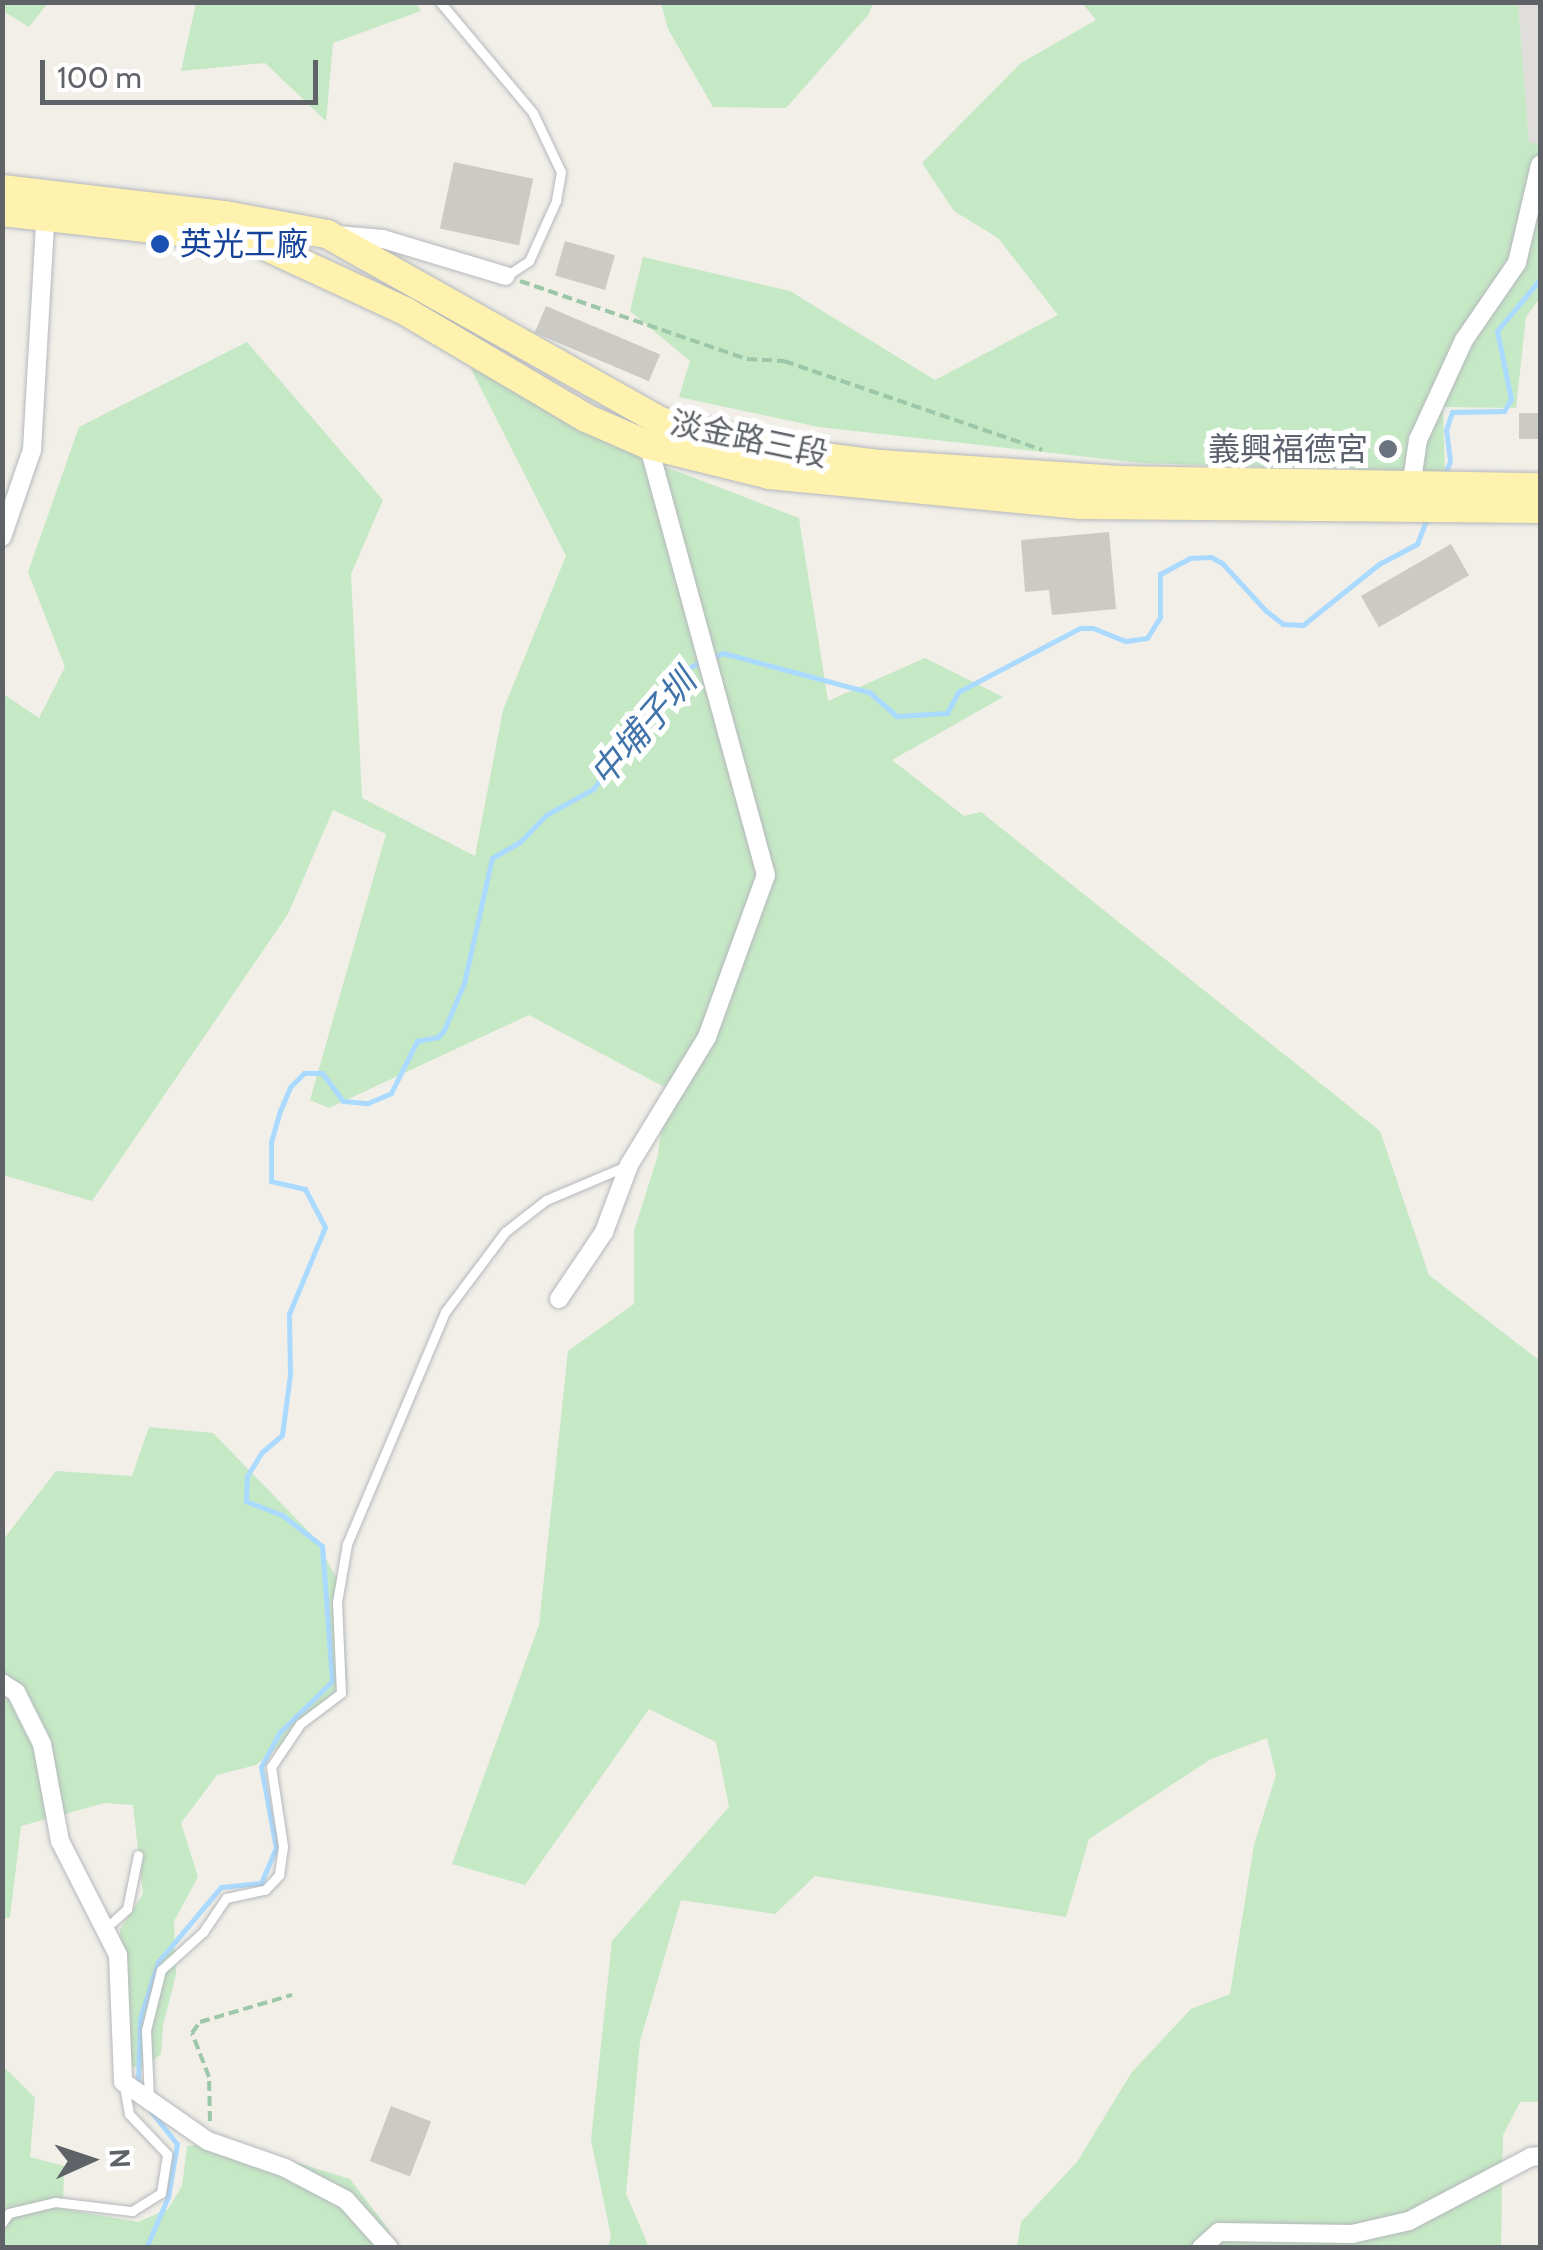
<!DOCTYPE html>
<html>
<head>
<meta charset="utf-8">
<style>
	body { margin:0 }
	#map { position:relative; width:1543px; height:2250px; overflow:hidden; background:#f1efe8; font-family:Cabin,"Noto Sans TC",sans-serif }
	div>[style] { position:absolute }
	[style*='--x'] { left:calc(var(--x)*1px); top:calc(var(--y)*1px); width:calc(var(--w)*1px); rotate:calc(var(--a)*1deg) }
	.industrial>* { inset:0; background:#e0deda }
	.green>* { inset:0; background:#c5e8c5 }
	.stream>* { height:5px; margin:-2.5px; padding:0 2.5px; transform-origin:2.5px; border-radius:2.5px; background:#aadaff }
	.building>* { inset:0; background:#cccac5; transform-origin:0 0 }
	.path>* { height:4px; margin-top:-2px; transform-origin:0; background:repeating-linear-gradient(90deg,#9cc7a9 0 10px,transparent 0 15px) }
	.roads { filter:drop-shadow(0 0 2px #b5b8bc) drop-shadow(0 0 2px #b5b8bc) }
	.lane>* { height:9px; margin:-4.5px; padding:0 4.5px; transform-origin:4.5px; border-radius:4.5px; background:#fff }
	.street>* { height:18px; margin:-9px; padding:0 9px; transform-origin:9px; border-radius:9px; background:#fff }
	.primary>* { height:28px; margin:-14px; padding:0 14px; transform-origin:14px; border-radius:14px; background:#fff2af }
	.dots>* { width:28px; height:28px; translate:-50% -50%; box-sizing:border-box; border:5px solid #fff; border-radius:50% }
	span { translate:-50% -50%; white-space:nowrap; text-align:center; line-height:1.15; -webkit-text-stroke:10px #fff; paint-order:stroke }
	.transit-label { font-size:32px; color:#164399 }
	.left { translate:0 -50%; text-align:left }
	.street-label { font-size:32px; color:#5f6368 }
	.worship-label { font-size:32px; color:#5b616d }
	.right { translate:-100% -50%; text-align:right }
	.water-label { font-size:35px; color:#4174aa; font-style:italic }
	.frame { position:absolute; inset:0; border:5px solid #5f6368; pointer-events:none }
	.north { position:absolute; left:40px; top:2110px; width:100px; height:100px; -webkit-text-stroke:8px #fff; paint-order:stroke; rotate:87deg; font-size:28px; font-weight:700; line-height:40px; text-align:center; color:#5f6368 }
	.north::after { content:''; display:block; margin:auto; width:35px; height:45px; background:#5f6368; clip-path:polygon(50% 0,100% 100%,50% 72%,0 100%) }
	.scale { position:absolute; left:40px; top:60px; width:278px; height:45px; box-sizing:border-box; border:5px solid #5f6368; border-top:0; padding-left:12px; font-size:30px; line-height:35px; white-space:nowrap; color:#5f6368; -webkit-text-stroke:8px #fff; paint-order:stroke }
</style>
</head>
<body>
<div id="map">
	<div class="industrial">
		<div style="clip-path:polygon(1518px 3px,1540px 3px,1540px 143px,1529px 143px)"></div>
	</div>
	<div class="green">
		<div style="clip-path:polygon(3px 2px,48px 2px,48px 3px,29px 27px,3px 11px)"></div>
		<div style="clip-path:polygon(415px 3px,421px 11px,333px 43px,326px 121px,265px 63px,181px 71px,196px 3px)"></div>
		<div style="clip-path:polygon(661px 3px,661px 2px,873px 3px,869px 14px,786px 108px,713px 107px,668px 29px)"></div>
		<div style="clip-path:polygon(1082px 3px,1518px 3px,1529px 143px,1540px 143px,1540px 298px,1526px 317px,1516px 408px,1443px 407px,1445px 472px,1141px 463px,819px 427px,679px 397px,690px 361px,630px 311px,643px 257px,790px 291px,935px 380px,1058px 315px,998px 238px,954px 211px,922px 163px,1021px 63px,1096px 20px)"></div>
		<div style="clip-path:polygon(247px 342px,383px 500px,351px 574px,362px 798px,475px 856px,503px 710px,566px 556px,470px 367px,637px 456px,799px 518px,828px 701px,925px 658px,1003px 697px,892px 760px,964px 816px,981px 812px,1380px 1131px,1429px 1275px,1540px 1361px,1540px 2102px,1520px 2102px,1503px 2135px,1501px 2247px,1017px 2247px,1021px 2222px,1077px 2162px,1132px 2072px,1191px 2009px,1230px 1994px,1254px 1845px,1276px 1775px,1267px 1738px,1211px 1759px,1089px 1839px,1066px 1917px,815px 1876px,775px 1914px,681px 1900px,640px 2041px,626px 2194px,649px 2247px,608px 2247px,611px 2236px,591px 2140px,612px 1941px,729px 1807px,716px 1742px,649px 1709px,525px 1885px,452px 1864px,539px 1625px,568px 1351px,634px 1304px,634px 1231px,658px 1155px,666px 1088px,529px 1015px,329px 1108px,310px 1100px,386px 834px,333px 810px,288px 914px,92px 1201px,3px 1175px,2px 693px,39px 718px,65px 667px,28px 572px,79px 427px)"></div>
		<div style="clip-path:polygon(149px 1427px,213px 1433px,315px 1538px,341px 1587px,347px 1679px,296px 1733px,256px 1765px,217px 1775px,181px 1823px,198px 1877px,174px 1921px,176px 1975px,163px 2025px,161px 2054px,145px 2067px,125px 2067px,120px 1929px,143px 1894px,133px 1805px,105px 1803px,21px 1826px,10px 1917px,3px 1919px,3px 1540px,56px 1471px,132px 1476px)"></div>
		<div style="clip-path:polygon(2px 2065px,35px 2098px,30px 2157px,64px 2166px,63px 2209px,138px 2222px,168px 2209px,182px 2186px,187px 2146px,233px 2143px,350px 2179px,389px 2230px,392px 2247px,3px 2247px)"></div>
	</div>
	<div class="stream">
		<div style="--x:1444;--y:476;--w:16;--a:-68"></div>
		<div style="--x:1450;--y:461;--w:31;--a:-97"></div>
		<div style="--x:1446;--y:430;--w:19;--a:-72"></div>
		<div style="--x:1452;--y:412;--w:52;--a:-1.1"></div>
		<div style="--x:1504;--y:411;--w:14;--a:-60"></div>
		<div style="--x:1511;--y:399;--w:69;--a:-101.6"></div>
		<div style="--x:1497;--y:331;--w:67;--a:-50.4"></div>
		<div style="--x:713;--y:657;--w:11;--a:-22"></div>
		<div style="--x:723;--y:653;--w:151;--a:15"></div>
		<div style="--x:869;--y:692;--w:37;--a:41"></div>
		<div style="--x:897;--y:716;--w:50;--a:-3.4"></div>
		<div style="--x:947;--y:713;--w:24;--a:-62"></div>
		<div style="--x:958;--y:692;--w:138;--a:-27.7"></div>
		<div style="--x:1080;--y:628;--w:13;--a:0"></div>
		<div style="--x:1093;--y:628;--w:35;--a:22"></div>
		<div style="--x:1126;--y:641;--w:21;--a:-8"></div>
		<div style="--x:1147;--y:638;--w:25;--a:-58"></div>
		<div style="--x:1160;--y:617;--w:43;--a:-90"></div>
		<div style="--x:1160;--y:574;--w:34;--a:-28"></div>
		<div style="--x:1190;--y:558;--w:21;--a:-3"></div>
		<div style="--x:1211;--y:557;--w:13;--a:29"></div>
		<div style="--x:1222;--y:563;--w:64;--a:47.5"></div>
		<div style="--x:1265;--y:610;--w:23;--a:38"></div>
		<div style="--x:1283;--y:624;--w:20;--a:3"></div>
		<div style="--x:1303;--y:625;--w:97;--a:-38.8"></div>
		<div style="--x:1379;--y:564;--w:43;--a:-27.8"></div>
		<div style="--x:1417;--y:544;--w:28;--a:-69"></div>
		<div style="--x:138;--y:2084;--w:66;--a:-88.3"></div>
		<div style="--x:140;--y:2018;--w:59;--a:-72.2"></div>
		<div style="--x:158;--y:1962;--w:98;--a:-50"></div>
		<div style="--x:221;--y:1887;--w:40;--a:-5.7"></div>
		<div style="--x:261;--y:1883;--w:38;--a:-67"></div>
		<div style="--x:276;--y:1848;--w:82;--a:-100.5"></div>
		<div style="--x:261;--y:1767;--w:40;--a:-62"></div>
		<div style="--x:280;--y:1732;--w:73;--a:-44.4"></div>
		<div style="--x:332;--y:1681;--w:135;--a:-94.2"></div>
		<div style="--x:322;--y:1546;--w:51;--a:-142.2"></div>
		<div style="--x:282;--y:1515;--w:39;--a:-159"></div>
		<div style="--x:246;--y:1501;--w:25;--a:-88"></div>
		<div style="--x:247;--y:1476;--w:28;--a:-58"></div>
		<div style="--x:262;--y:1452;--w:26;--a:-40"></div>
		<div style="--x:282;--y:1435;--w:62;--a:-82.5"></div>
		<div style="--x:290;--y:1374;--w:60;--a:-91"></div>
		<div style="--x:289;--y:1314;--w:94;--a:-67.5"></div>
		<div style="--x:325;--y:1227;--w:43;--a:-117.8"></div>
		<div style="--x:305;--y:1189;--w:35;--a:-167"></div>
		<div style="--x:271;--y:1181;--w:39;--a:-90"></div>
		<div style="--x:271;--y:1142;--w:32;--a:-74"></div>
		<div style="--x:280;--y:1111;--w:26;--a:-67"></div>
		<div style="--x:290;--y:1087;--w:20;--a:-45"></div>
		<div style="--x:304;--y:1073;--w:18;--a:0"></div>
		<div style="--x:322;--y:1073;--w:35;--a:53"></div>
		<div style="--x:343;--y:1101;--w:25;--a:5"></div>
		<div style="--x:368;--y:1103;--w:25;--a:-23"></div>
		<div style="--x:391;--y:1093;--w:58;--a:-63.4"></div>
		<div style="--x:417;--y:1041;--w:21;--a:-11"></div>
		<div style="--x:438;--y:1037;--w:9;--a:-49"></div>
		<div style="--x:444;--y:1030;--w:51;--a:-66.9"></div>
		<div style="--x:464;--y:983;--w:128;--a:-77.4"></div>
		<div style="--x:492;--y:858;--w:32;--a:-30"></div>
		<div style="--x:520;--y:842;--w:37;--a:-46"></div>
		<div style="--x:546;--y:815;--w:54;--a:-29"></div>
		<div style="--x:593;--y:789;--w:154;--a:-51.9"></div>
		<div style="--x:688;--y:668;--w:17;--a:-25"></div>
		<div style="--x:146;--y:2248;--w:56;--a:-66.7"></div>
		<div style="--x:168;--y:2197;--w:54;--a:-80.4"></div>
		<div style="--x:177;--y:2144;--w:43;--a:-128.5"></div>
	</div>
	<div class="building">
		<div style="left:454px;top:162px;width:81px;height:68px;rotate:12deg"></div>
		<div style="left:565px;top:241px;width:52px;height:36px;rotate:16deg"></div>
		<div style="left:546px;top:306px;width:124px;height:29px;rotate:23deg"></div>
		<div style="left:1540px;top:413px;width:26px;height:21px;rotate:90deg"></div>
		<div style="clip-path:polygon(1109px 532px,1116px 609px,1052px 615px,1049px 590px,1025px 592px,1021px 540px)"></div>
		<div style="left:1451px;top:544px;width:36px;height:104px;rotate:60deg"></div>
		<div style="left:391px;top:2106px;width:43px;height:59px;rotate:21deg"></div>
	</div>
	<div class="path">
		<div style="--x:520;--y:281;--w:240;--a:19"></div>
		<div style="--x:747;--y:359;--w:37;--a:3"></div>
		<div style="--x:784;--y:361;--w:273;--a:19"></div>
		<div style="--x:210;--y:2121;--w:44;--a:-91.3"></div>
		<div style="--x:209;--y:2077;--w:47;--a:-111.1"></div>
		<div style="--x:192;--y:2033;--w:14;--a:-54"></div>
		<div style="--x:200;--y:2022;--w:96;--a:-16.4"></div>
	</div>
	<div class="roads">
		<div class="lane">
			<div style="--x:440;--y:2;--w:145;--a:50"></div>
			<div style="--x:533;--y:113;--w:65;--a:64.6"></div>
			<div style="--x:561;--y:172;--w:29;--a:100"></div>
			<div style="--x:556;--y:201;--w:66;--a:114.2"></div>
			<div style="--x:529;--y:261;--w:27;--a:147"></div>
			<div style="--x:107;--y:1927;--w:27;--a:-42"></div>
			<div style="--x:127;--y:1909;--w:55;--a:-78.5"></div>
			<div style="--x:149;--y:2098;--w:68;--a:-92.5"></div>
			<div style="--x:146;--y:2030;--w:62;--a:-76"></div>
			<div style="--x:161;--y:1970;--w:57;--a:-42.1"></div>
			<div style="--x:203;--y:1932;--w:41;--a:-55.9"></div>
			<div style="--x:226;--y:1898;--w:40;--a:-12"></div>
			<div style="--x:265;--y:1890;--w:21;--a:-47"></div>
			<div style="--x:279;--y:1875;--w:29;--a:-82"></div>
			<div style="--x:283;--y:1846;--w:80;--a:-98.6"></div>
			<div style="--x:271;--y:1767;--w:52;--a:-56"></div>
			<div style="--x:300;--y:1724;--w:51;--a:-37.1"></div>
			<div style="--x:341;--y:1693;--w:91;--a:-92.5"></div>
			<div style="--x:337;--y:1602;--w:59;--a:-80.2"></div>
			<div style="--x:347;--y:1544;--w:252;--a:-67.1"></div>
			<div style="--x:445;--y:1312;--w:100;--a:-53.1"></div>
			<div style="--x:505;--y:1232;--w:52;--a:-38"></div>
			<div style="--x:546;--y:1200;--w:85;--a:-22.9"></div>
			<div style="--x:2;--y:2223;--w:12;--a:-55"></div>
			<div style="--x:9;--y:2213;--w:47;--a:-13.4"></div>
			<div style="--x:55;--y:2202;--w:78;--a:6.7"></div>
			<div style="--x:132;--y:2211;--w:34;--a:-32"></div>
			<div style="--x:161;--y:2193;--w:39;--a:-81"></div>
			<div style="--x:167;--y:2154;--w:55;--a:-133.5"></div>
			<div style="--x:129;--y:2114;--w:27;--a:-100"></div>
		</div>
		<div class="street">
			<div style="--x:337;--y:235;--w:46;--a:5"></div>
			<div style="--x:383;--y:239;--w:128;--a:16.7"></div>
			<div style="--x:1410;--y:494;--w:55;--a:-81.6"></div>
			<div style="--x:1418;--y:440;--w:110;--a:-65.3"></div>
			<div style="--x:1464;--y:340;--w:93;--a:-55.5"></div>
			<div style="--x:1517;--y:263;--w:101;--a:-76.8"></div>
			<div style="--x:2;--y:537;--w:92;--a:-71"></div>
			<div style="--x:32;--y:450;--w:240;--a:-86.7"></div>
			<div style="--x:559;--y:1299;--w:81;--a:-56.1"></div>
			<div style="--x:604;--y:1232;--w:72;--a:-69.5"></div>
			<div style="--x:629;--y:1165;--w:150;--a:-58.6"></div>
			<div style="--x:707;--y:1037;--w:172;--a:-70"></div>
			<div style="--x:766;--y:875;--w:446;--a:-105.3"></div>
			<div style="--x:648;--y:445;--w:6;--a:-59"></div>
			<div style="--x:2;--y:1683;--w:17;--a:33"></div>
			<div style="--x:16;--y:1692;--w:58;--a:63.4"></div>
			<div style="--x:42;--y:1744;--w:99;--a:79.5"></div>
			<div style="--x:60;--y:1841;--w:128;--a:63"></div>
			<div style="--x:118;--y:1955;--w:127;--a:87.7"></div>
			<div style="--x:123;--y:2082;--w:103;--a:34.8"></div>
			<div style="--x:208;--y:2141;--w:82;--a:19.3"></div>
			<div style="--x:285;--y:2168;--w:69;--a:27.7"></div>
			<div style="--x:346;--y:2200;--w:64;--a:48.1"></div>
			<div style="--x:1201;--y:2248;--w:24;--a:-42"></div>
			<div style="--x:1219;--y:2232;--w:133;--a:0.9"></div>
			<div style="--x:1352;--y:2234;--w:58;--a:-12.8"></div>
			<div style="--x:1409;--y:2221;--w:138;--a:-27.7"></div>
			<div style="--x:1531;--y:2157;--w:9;--a:-6"></div>
		</div>
		<div class="primary">
			<div style="--x:2;--y:189;--w:225;--a:6.7"></div>
			<div style="--x:225;--y:215;--w:104;--a:10.6"></div>
			<div style="--x:327;--y:234;--w:382;--a:29.3"></div>
			<div style="--x:660;--y:421;--w:121;--a:14.4"></div>
			<div style="--x:777;--y:451;--w:104;--a:7.2"></div>
			<div style="--x:880;--y:464;--w:240;--a:3.8"></div>
			<div style="--x:1119;--y:480;--w:421;--a:1"></div>
			<div style="--x:2;--y:212;--w:252;--a:6.4"></div>
			<div style="--x:252;--y:240;--w:169;--a:24.9"></div>
			<div style="--x:405;--y:311;--w:210;--a:30.6"></div>
			<div style="--x:586;--y:418;--w:68;--a:23.5"></div>
			<div style="--x:648;--y:445;--w:125;--a:13.9"></div>
			<div style="--x:769;--y:475;--w:313;--a:5.5"></div>
			<div style="--x:1081;--y:505;--w:459;--a:0.5"></div>
		</div>
	</div>
	<div class="dots">
		<div style="left:160px;top:244px;background:#1a4fb4"></div>
		<div style="left:1388px;top:449px;background:#6b7280"></div>
	</div>
	<div class="transit-label">
		<span class="left" style="left:180px;top:244px">英光工廠</span>
	</div>
	<div class="street-label">
		<span style="left:749px;top:439px;rotate:12deg">淡金路三段</span>
	</div>
	<div class="worship-label">
		<span class="right" style="left:1368px;top:449px">義興福德宮</span>
	</div>
	<div class="water-label">
		<span style="left:643px;top:728px;rotate:-49deg">中埔子圳</span>
	</div>
	<div class="frame"></div>
	<div class="north">N</div>
	<div class="scale">100 m</div>
</div>
</body>
</html>
